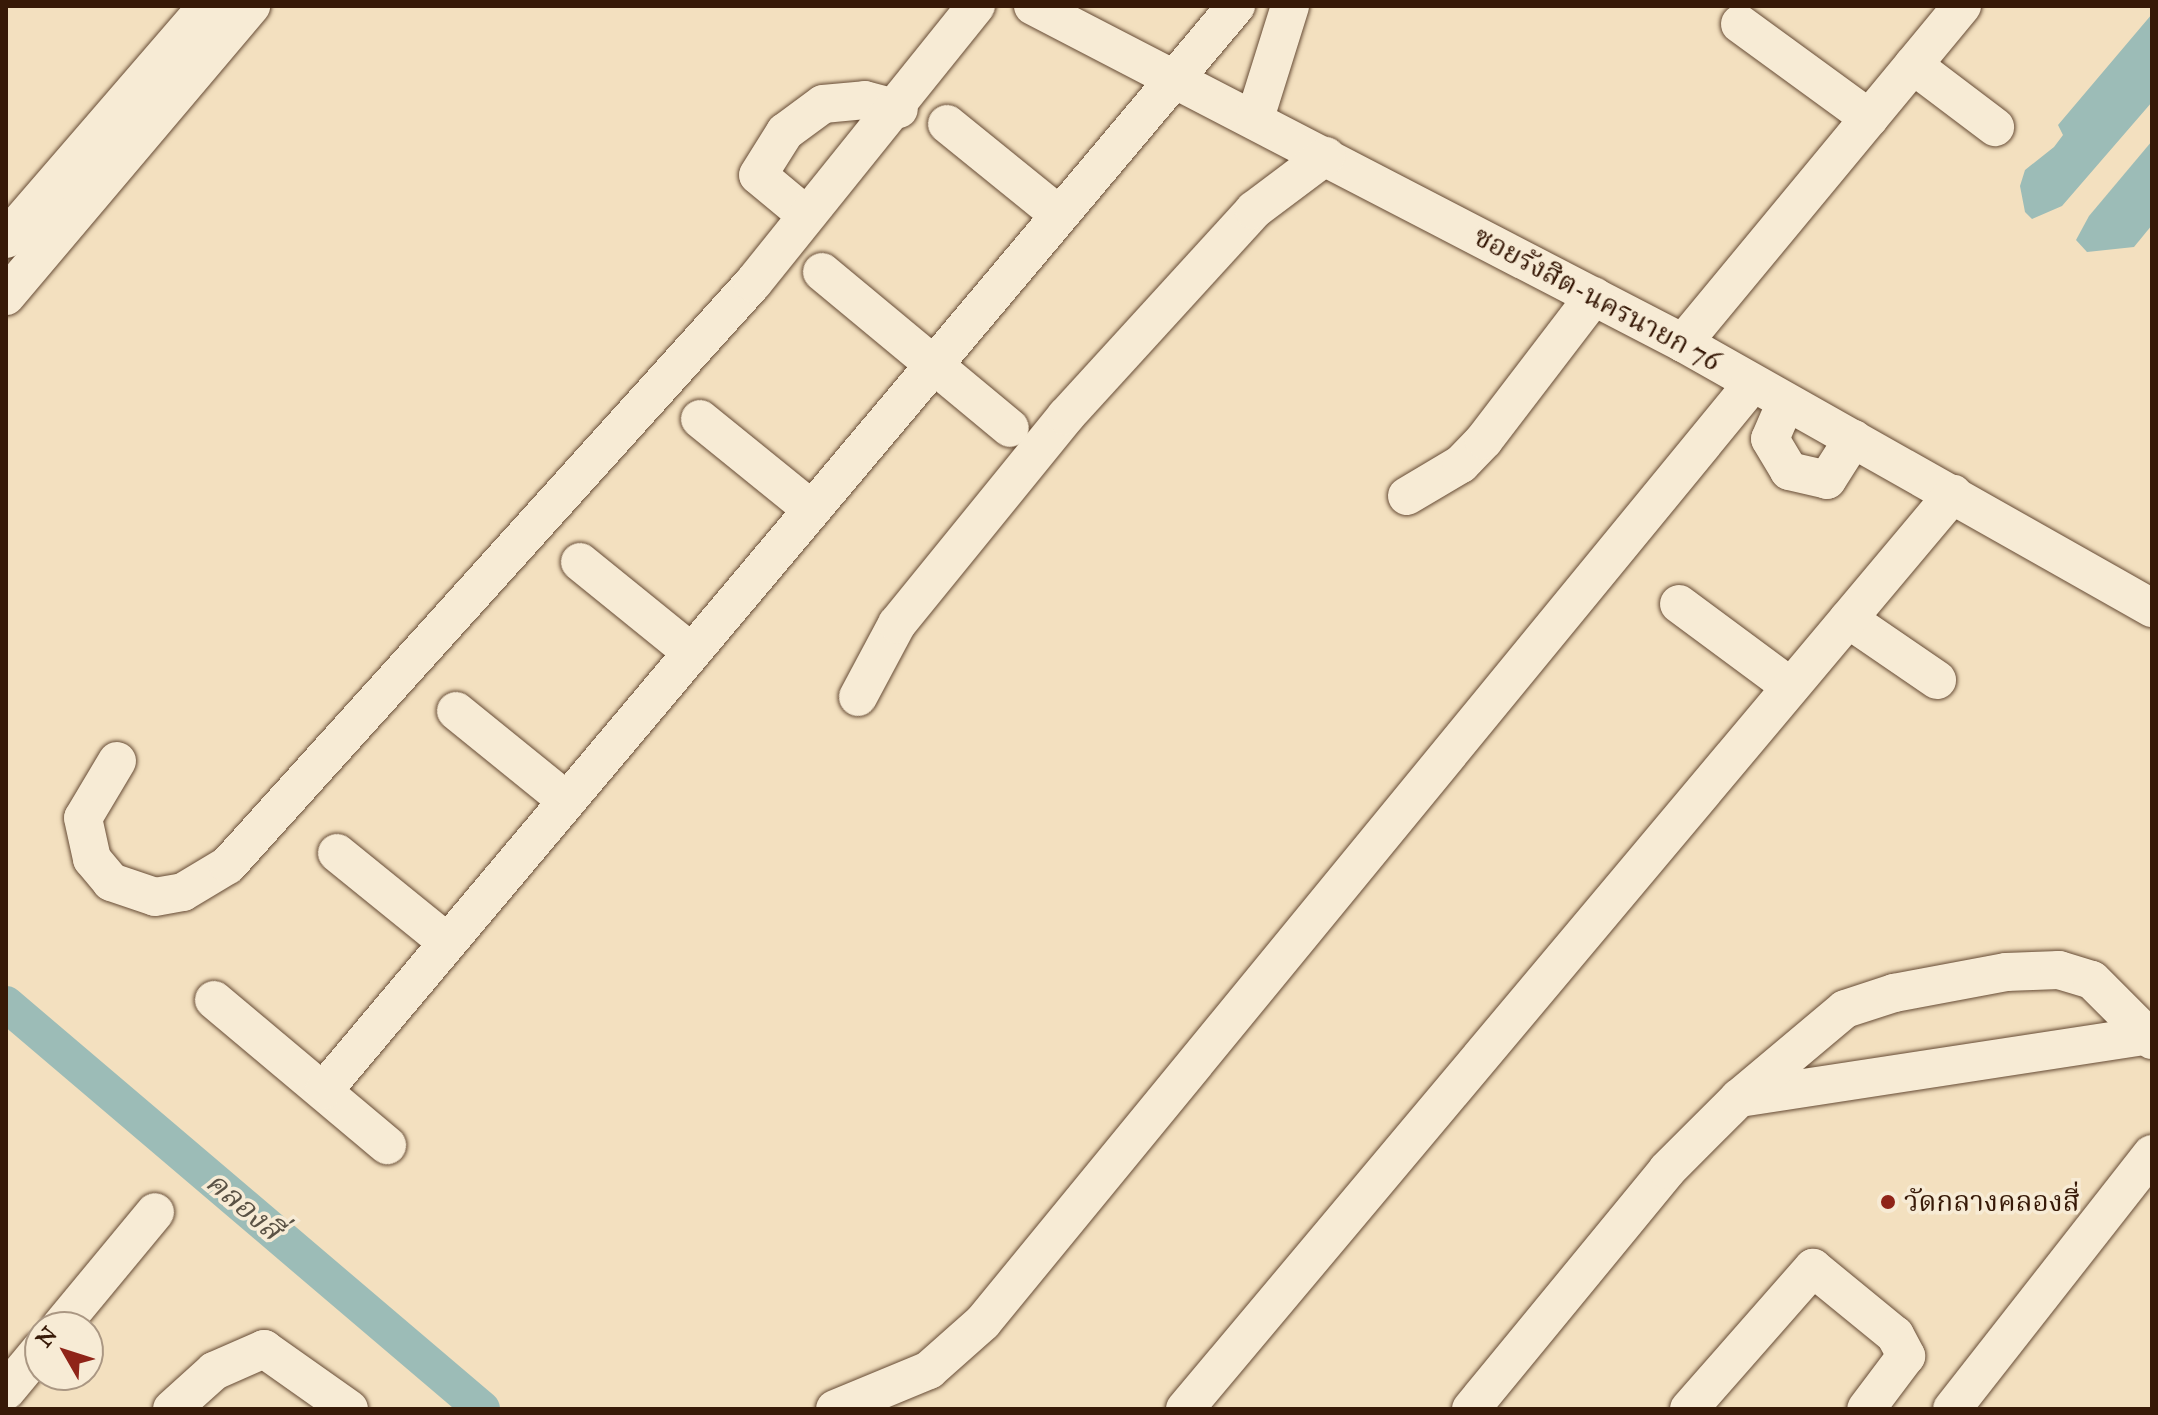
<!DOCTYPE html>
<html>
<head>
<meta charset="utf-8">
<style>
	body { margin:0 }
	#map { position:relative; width:2158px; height:1415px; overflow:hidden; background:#f3e0bf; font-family:"IM FELL Great Primer","Noto Serif Thai",serif }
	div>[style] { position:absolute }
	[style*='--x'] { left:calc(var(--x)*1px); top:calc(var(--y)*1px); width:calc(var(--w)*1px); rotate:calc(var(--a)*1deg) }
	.water>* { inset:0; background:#9cbcb7 }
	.canal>* { height:36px; margin:-18px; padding:0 18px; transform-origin:18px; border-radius:18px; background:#9cbcb7 }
	.roads { filter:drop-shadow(0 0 2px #664b35) drop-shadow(0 0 2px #664b35) }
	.minor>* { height:38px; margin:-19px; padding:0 19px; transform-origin:19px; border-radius:19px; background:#f7ebd5 }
	.dots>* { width:22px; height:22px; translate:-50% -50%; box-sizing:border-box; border:4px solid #f7ebd5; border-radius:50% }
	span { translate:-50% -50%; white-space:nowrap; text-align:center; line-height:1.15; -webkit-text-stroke:7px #f7ebd5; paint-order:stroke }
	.street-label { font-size:28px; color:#371907 }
	.poi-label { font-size:28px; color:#371907 }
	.left { translate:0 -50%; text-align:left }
	.water-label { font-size:30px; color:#5a5245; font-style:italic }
	.frame { position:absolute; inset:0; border:8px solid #371907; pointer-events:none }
	.north { position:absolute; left:24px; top:1311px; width:80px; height:80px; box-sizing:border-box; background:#f7ebd5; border:2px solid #aa9783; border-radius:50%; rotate:309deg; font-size:22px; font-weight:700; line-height:32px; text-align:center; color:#371907 }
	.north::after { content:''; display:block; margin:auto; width:28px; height:36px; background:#8f2418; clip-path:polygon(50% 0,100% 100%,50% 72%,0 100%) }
</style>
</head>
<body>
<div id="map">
	<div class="water">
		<div style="clip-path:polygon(2152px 14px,2152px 102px,2062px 206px,2032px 219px,2025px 212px,2020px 186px,2025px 170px,2054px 147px,2063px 135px,2058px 125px)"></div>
		<div style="clip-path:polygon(2152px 141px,2152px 225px,2134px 247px,2087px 252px,2076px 240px,2089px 216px)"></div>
	</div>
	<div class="canal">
		<div style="--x:6;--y:1004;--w:625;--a:40.39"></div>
	</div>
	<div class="roads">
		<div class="minor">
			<div style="--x:1033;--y:6;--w:732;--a:27.41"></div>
			<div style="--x:1683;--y:343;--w:539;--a:29.47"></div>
			<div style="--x:1740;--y:24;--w:160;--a:36.1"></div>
			<div style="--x:1913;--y:65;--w:103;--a:37.1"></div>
			<div style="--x:1255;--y:118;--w:117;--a:-72.6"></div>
			<div style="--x:947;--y:124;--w:141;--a:39"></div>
			<div style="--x:806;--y:215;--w:62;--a:-140.2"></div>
			<div style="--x:758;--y:175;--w:51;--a:-57.9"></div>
			<div style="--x:785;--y:132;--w:47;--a:-36.4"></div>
			<div style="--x:823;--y:104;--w:42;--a:-5.4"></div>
			<div style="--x:865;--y:100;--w:35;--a:15"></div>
			<div style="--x:6;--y:239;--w:308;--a:-49.2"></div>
			<div style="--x:822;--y:272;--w:244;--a:39.7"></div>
			<div style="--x:6;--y:296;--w:380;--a:-49.8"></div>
			<div style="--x:1683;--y:343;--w:438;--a:-50.4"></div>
			<div style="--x:1786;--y:402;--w:40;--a:113.4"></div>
			<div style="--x:1770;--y:439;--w:37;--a:59"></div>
			<div style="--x:1789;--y:471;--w:39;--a:13"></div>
			<div style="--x:1827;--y:480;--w:49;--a:-57.6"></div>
			<div style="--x:700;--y:419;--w:141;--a:39"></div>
			<div style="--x:1407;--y:496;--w:63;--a:-30.7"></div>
			<div style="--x:1461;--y:464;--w:33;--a:-46"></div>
			<div style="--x:1484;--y:440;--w:181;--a:-52.6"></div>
			<div style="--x:580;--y:562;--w:141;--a:39"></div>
			<div style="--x:1679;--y:604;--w:139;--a:36.5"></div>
			<div style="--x:1848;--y:619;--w:108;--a:34.4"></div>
			<div style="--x:858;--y:697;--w:83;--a:-61.9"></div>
			<div style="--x:897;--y:624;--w:268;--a:-50.9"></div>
			<div style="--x:1066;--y:416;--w:279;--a:-47.6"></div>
			<div style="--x:1254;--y:210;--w:90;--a:-36.9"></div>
			<div style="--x:456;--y:711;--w:141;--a:39"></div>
			<div style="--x:117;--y:761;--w:66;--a:120.8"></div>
			<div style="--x:83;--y:818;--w:42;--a:77.6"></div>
			<div style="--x:92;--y:859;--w:30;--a:50"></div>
			<div style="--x:111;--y:882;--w:46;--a:18.8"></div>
			<div style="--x:155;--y:897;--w:28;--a:-10"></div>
			<div style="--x:183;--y:892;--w:52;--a:-31"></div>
			<div style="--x:228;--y:865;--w:784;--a:-47.95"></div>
			<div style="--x:753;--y:283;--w:356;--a:-51.2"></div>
			<div style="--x:337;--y:853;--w:141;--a:39"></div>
			<div style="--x:214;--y:1000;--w:226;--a:40"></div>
			<div style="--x:324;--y:1090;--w:1417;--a:-49.93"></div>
			<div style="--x:1739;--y:1098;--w:412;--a:-8.7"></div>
			<div style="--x:60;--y:1327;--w:149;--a:-50.4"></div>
			<div style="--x:6;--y:1391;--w:53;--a:-50.3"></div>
			<div style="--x:172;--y:1409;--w:57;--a:-42.1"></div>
			<div style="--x:214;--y:1371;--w:55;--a:-23.7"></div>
			<div style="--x:264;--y:1349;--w:104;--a:35.2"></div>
			<div style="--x:835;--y:1409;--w:102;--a:-22.5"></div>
			<div style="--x:929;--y:1370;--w:72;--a:-41.6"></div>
			<div style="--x:983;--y:1322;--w:1213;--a:-50.65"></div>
			<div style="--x:1185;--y:1409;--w:1195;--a:-49.99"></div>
			<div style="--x:1471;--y:1409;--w:309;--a:-50.6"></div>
			<div style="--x:1667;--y:1170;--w:102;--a:-45"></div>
			<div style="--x:1739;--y:1098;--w:138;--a:-40"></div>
			<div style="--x:1845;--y:1009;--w:52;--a:-18.1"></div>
			<div style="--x:1894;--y:993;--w:114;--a:-10.6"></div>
			<div style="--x:2006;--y:972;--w:53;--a:-2.2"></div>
			<div style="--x:2059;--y:970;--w:34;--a:17"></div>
			<div style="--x:2092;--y:980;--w:85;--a:45"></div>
			<div style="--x:1689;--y:1409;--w:188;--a:-48.7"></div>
			<div style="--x:1813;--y:1268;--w:106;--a:39.3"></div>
			<div style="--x:1895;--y:1335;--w:24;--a:62"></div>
			<div style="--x:1906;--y:1356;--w:66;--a:127"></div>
			<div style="--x:1952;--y:1409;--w:324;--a:-51.9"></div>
		</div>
	</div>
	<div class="dots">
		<div style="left:1888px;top:1202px;background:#8f2418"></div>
	</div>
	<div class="street-label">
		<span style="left:1597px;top:299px;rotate:28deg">ซอยรังสิต-นครนายก 76</span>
	</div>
	<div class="poi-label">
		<span class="left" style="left:1904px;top:1202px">วัดกลางคลองสี่</span>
	</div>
	<div class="water-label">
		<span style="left:244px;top:1206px;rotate:40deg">คลองสี่</span>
	</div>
	<div class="frame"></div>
	<div class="north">N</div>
</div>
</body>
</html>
